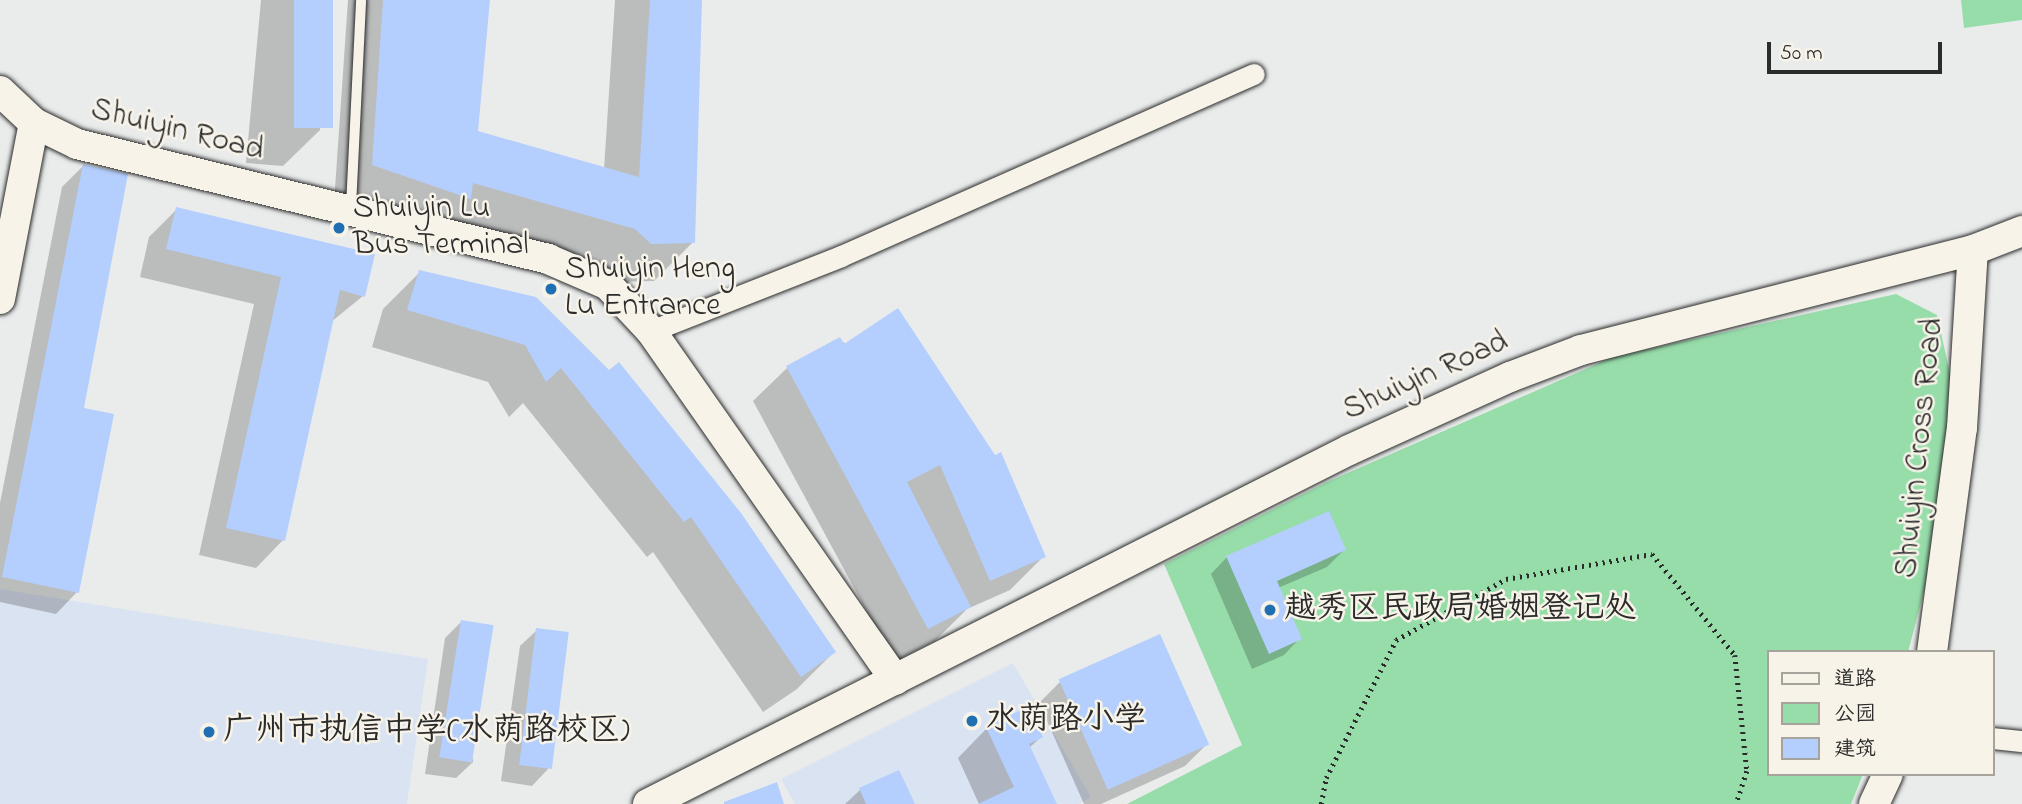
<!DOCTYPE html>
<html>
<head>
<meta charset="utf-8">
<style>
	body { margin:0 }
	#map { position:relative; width:2022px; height:804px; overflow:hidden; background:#eaecec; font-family:"Indie Flower","LXGW WenKai TC",sans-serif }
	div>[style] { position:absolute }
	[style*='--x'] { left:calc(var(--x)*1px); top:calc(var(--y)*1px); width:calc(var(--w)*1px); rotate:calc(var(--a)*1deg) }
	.built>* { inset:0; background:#dae3f1 }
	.green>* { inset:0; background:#97ddaa }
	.shadow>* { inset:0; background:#0003 }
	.building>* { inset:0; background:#b4cffd; transform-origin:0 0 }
	.path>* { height:4.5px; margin-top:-2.25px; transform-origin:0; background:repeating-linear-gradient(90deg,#2b2b2b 0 2px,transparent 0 7px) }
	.roads { filter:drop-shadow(0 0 2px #2b2b2b) drop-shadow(0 0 2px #2b2b2b) }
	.lane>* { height:10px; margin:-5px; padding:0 5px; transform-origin:5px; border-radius:5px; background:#f7f3e8 }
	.street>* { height:21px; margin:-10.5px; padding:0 10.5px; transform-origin:10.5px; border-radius:10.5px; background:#f7f3e8 }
	.secondary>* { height:30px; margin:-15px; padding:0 15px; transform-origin:15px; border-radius:15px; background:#f7f3e8 }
	.dots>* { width:19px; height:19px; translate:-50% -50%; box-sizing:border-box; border:4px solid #f7f3e8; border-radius:50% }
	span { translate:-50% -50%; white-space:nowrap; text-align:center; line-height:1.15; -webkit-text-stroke:5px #f7f3e8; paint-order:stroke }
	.street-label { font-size:32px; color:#2b2b2b }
	.poi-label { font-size:32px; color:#2b2b2b }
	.left { translate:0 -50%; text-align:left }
	.legend { position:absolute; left:1767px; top:650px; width:228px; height:126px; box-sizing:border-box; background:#f7f3e8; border:2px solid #a5a39c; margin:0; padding:9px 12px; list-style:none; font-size:21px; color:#2b2b2b }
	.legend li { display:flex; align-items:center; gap:14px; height:35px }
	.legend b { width:35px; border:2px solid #a5a39c }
	.scale { position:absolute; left:1767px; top:42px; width:175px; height:32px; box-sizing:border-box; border:4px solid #2b2b2b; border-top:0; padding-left:9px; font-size:21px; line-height:24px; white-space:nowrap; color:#2b2b2b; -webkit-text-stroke:5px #f7f3e8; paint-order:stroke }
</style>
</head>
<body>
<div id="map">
	<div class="built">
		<div style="clip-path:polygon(0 589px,428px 659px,407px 804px,0 804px)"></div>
		<div style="clip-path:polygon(1013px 663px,1091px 797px,1079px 804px,795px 804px,781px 779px)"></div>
	</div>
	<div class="green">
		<div style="clip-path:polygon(1961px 0,2022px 0,2022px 20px,1964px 28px)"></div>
		<div style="clip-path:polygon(1896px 294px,1937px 315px,1955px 396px,1940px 531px,1908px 652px,1768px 652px,1768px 774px,1863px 774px,1851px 804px,1127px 804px,1242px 745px,1164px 564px,1327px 482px,1613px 357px)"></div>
	</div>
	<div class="shadow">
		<div style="clip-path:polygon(261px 0,332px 0,320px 130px,283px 166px,246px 163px)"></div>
		<div style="clip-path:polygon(348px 0,488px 0,476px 132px,604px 169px,615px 0,701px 0,693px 242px,654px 281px,612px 282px,334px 203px)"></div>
		<div style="clip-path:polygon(84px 165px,77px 592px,56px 614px,0 602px,0 503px,62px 187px)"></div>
		<div style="clip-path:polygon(177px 209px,363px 296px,331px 322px,283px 540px,256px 568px,199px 555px,254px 304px,140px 277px,149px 237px)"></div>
		<div style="clip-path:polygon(420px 272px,535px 299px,834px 652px,797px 689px,763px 712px,653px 552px,647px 557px,523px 403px,509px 417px,488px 382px,372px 347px,383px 309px)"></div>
		<div style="clip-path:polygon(839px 339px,994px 457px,1044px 556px,1010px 590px,967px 609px,935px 641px,894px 662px,753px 401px,787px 368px)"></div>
		<div style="clip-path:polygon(1344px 550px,1327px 567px,1278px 588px,1300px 638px,1284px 655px,1252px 669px,1211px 574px,1227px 557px)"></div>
		<div style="clip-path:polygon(461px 622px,473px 762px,456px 778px,425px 774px,445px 638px)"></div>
		<div style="clip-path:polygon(537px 630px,548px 769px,532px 786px,501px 781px,520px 646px)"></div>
		<div style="clip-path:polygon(1060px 682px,1207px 744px,1185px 766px,1101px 804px,1084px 804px,1039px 703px)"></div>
		<div style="clip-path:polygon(987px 728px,1041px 737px,1029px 748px,1055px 804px,979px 804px,958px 758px)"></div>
		<div style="clip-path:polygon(898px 772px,913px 804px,845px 804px,860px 790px)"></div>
	</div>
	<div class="building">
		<div style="left:294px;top:0;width:39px;height:128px"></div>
		<div style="clip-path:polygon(383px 0,490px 0,478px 131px,639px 177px,650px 0,702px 0,695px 243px,651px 244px,635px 229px,473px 183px,471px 199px,372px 165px)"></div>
		<div style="clip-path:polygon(83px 164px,128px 174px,84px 408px,114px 414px,79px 593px,2px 577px)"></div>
		<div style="clip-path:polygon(176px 207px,375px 254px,365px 297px,340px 290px,285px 541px,226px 528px,281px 277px,166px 249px)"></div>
		<div style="clip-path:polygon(419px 270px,536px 297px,609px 370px,619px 362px,741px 513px,836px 652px,801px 677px,691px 517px,684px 522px,561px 368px,546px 382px,525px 345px,407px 310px)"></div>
		<div style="clip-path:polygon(898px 308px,995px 455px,1001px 452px,1046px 557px,990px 581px,940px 465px,907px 482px,971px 607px,928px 629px,786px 366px,840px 337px,844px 344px)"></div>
		<div style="clip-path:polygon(1329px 511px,1346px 550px,1277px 581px,1302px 639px,1269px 654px,1226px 556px)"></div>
		<div style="left:461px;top:620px;width:33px;height:139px;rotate:9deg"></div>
		<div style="left:536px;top:628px;width:33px;height:138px;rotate:7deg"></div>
		<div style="left:1160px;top:634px;width:121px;height:111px;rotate:66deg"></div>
		<div style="clip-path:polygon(1029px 706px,1043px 737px,1029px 744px,1057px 804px,978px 804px,1014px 787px,986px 727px)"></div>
		<div style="clip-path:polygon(899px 770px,915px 804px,866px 804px,859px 788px)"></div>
		<div style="clip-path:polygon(777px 782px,784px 804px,724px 804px,724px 802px)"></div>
	</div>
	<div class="path">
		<div style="--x:1321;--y:804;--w:26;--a:-79"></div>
		<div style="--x:1326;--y:778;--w:155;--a:-63.1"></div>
		<div style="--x:1396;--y:640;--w:126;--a:-29"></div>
		<div style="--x:1506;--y:579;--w:148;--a:-9.7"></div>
		<div style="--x:1652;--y:554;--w:131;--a:50.6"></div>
		<div style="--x:1735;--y:655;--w:117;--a:84.1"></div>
		<div style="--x:1747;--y:771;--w:35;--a:108"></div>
	</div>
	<div class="roads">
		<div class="lane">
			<div style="--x:351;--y:207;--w:207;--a:-87.2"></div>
		</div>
		<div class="street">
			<div style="--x:651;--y:331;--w:204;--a:-21.5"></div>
			<div style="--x:841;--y:256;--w:451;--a:-23.8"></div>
			<div style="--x:1992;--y:738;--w:30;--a:6"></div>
		</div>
		<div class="secondary">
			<div style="--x:0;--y:91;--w:47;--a:43.3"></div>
			<div style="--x:34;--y:123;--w:48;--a:26"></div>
			<div style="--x:77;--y:144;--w:485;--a:13.7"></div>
			<div style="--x:548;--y:259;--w:65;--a:23.4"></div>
			<div style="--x:608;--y:285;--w:63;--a:46.9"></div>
			<div style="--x:651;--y:331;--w:426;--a:55"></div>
			<div style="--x:0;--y:299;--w:179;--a:-79.1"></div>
			<div style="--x:1932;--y:652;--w:226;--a:-82.4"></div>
			<div style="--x:1962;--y:428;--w:178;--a:-86.5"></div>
			<div style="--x:648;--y:804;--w:785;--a:-26.79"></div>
			<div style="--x:1349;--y:450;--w:177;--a:-24.4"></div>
			<div style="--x:1510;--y:377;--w:76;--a:-20.8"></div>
			<div style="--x:1581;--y:350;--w:405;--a:-14.3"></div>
			<div style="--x:1973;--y:250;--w:53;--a:-21.2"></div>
			<div style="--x:1874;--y:804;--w:33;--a:-65"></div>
		</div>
	</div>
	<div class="dots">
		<div style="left:339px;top:228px;background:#1f6fb2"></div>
		<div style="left:551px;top:289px;background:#1f6fb2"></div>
		<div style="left:1270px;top:610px;background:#1f6fb2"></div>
		<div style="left:972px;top:721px;background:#1f6fb2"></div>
		<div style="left:209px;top:732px;background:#1f6fb2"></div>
	</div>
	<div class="street-label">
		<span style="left:177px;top:131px;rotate:14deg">Shuiyin Road</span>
		<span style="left:1426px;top:377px;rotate:-24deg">Shuiyin Road</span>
		<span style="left:1921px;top:448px;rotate:-84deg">Shuiyin Cross Road</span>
	</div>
	<div class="poi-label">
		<span class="left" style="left:353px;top:228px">Shuiyin Lu<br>Bus Terminal</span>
		<span class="left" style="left:565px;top:289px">Shuiyin Heng<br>Lu Entrance</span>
		<span class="left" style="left:1284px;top:610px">越秀区民政局婚姻登记处</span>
		<span class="left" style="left:986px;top:721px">水荫路小学</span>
		<span class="left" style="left:223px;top:732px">广州市执信中学(水荫路校区)</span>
	</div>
	<ul class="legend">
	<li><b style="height:9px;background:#f7f3e8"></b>道路</li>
	<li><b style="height:19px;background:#97ddaa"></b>公园</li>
	<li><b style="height:19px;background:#b4cffd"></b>建筑</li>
	</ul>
	<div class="scale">50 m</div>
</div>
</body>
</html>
